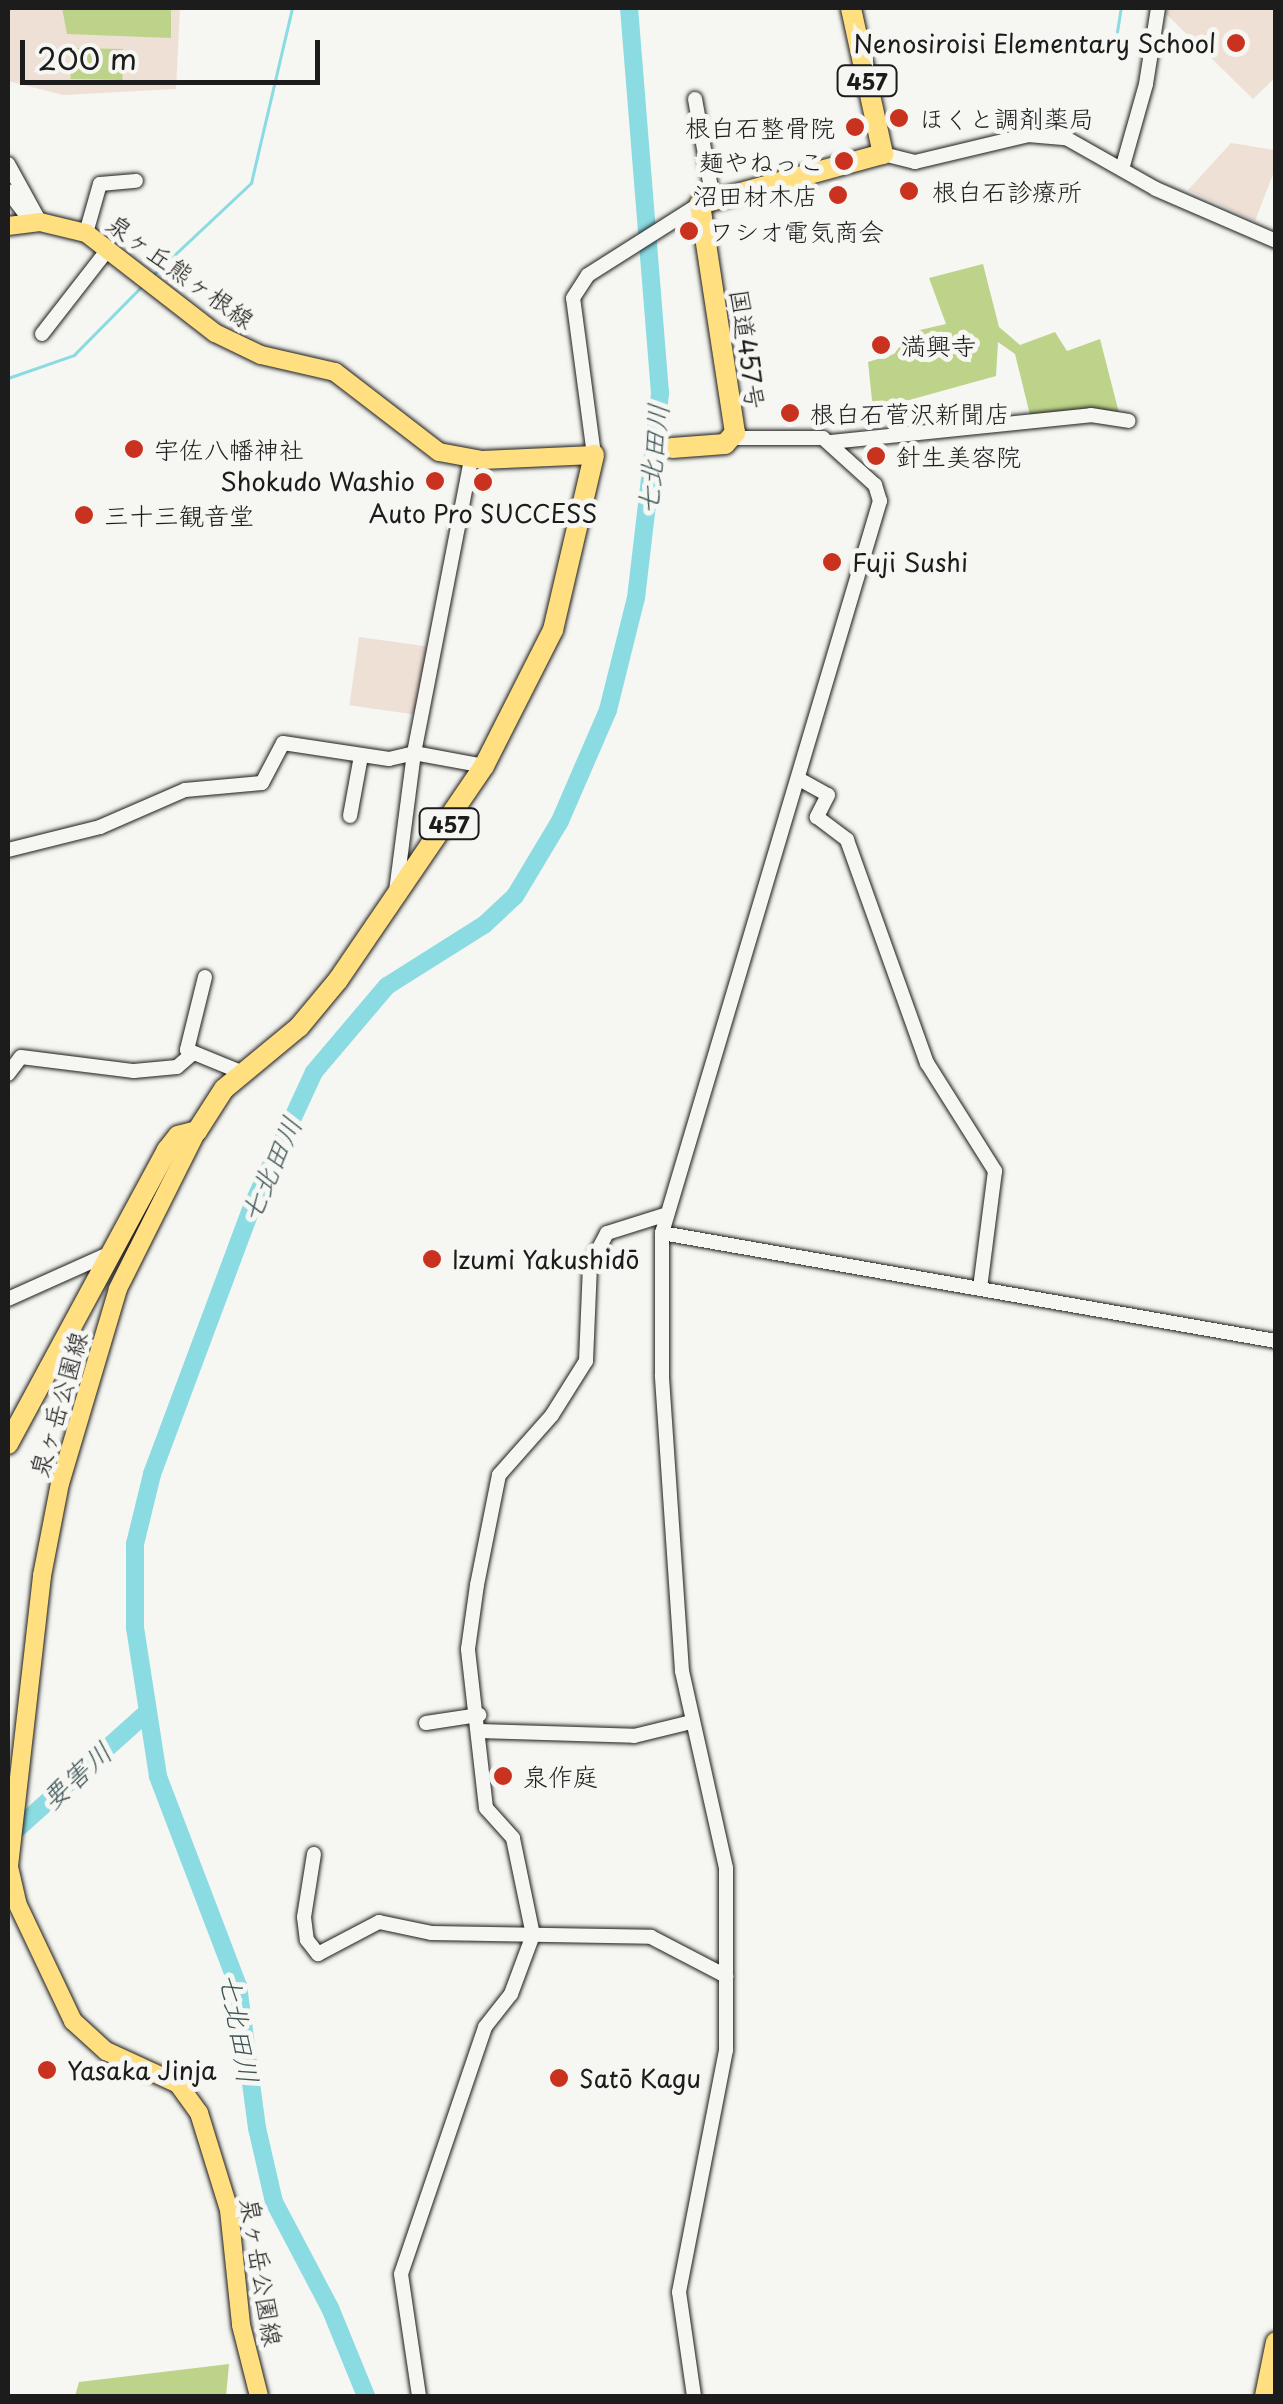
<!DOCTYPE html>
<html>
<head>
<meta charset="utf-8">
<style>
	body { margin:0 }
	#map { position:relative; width:1283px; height:2404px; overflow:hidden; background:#f6f6f2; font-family:"Playpen Sans","Klee One",sans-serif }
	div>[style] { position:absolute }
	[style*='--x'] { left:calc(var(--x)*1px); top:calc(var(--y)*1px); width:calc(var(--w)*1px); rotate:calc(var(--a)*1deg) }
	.built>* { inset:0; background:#efe0d6; transform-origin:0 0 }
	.green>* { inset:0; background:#bdd389; transform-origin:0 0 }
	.stream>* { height:2.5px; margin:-1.25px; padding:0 1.25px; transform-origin:1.25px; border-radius:1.25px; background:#8adbe2 }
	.river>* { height:18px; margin:-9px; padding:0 9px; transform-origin:9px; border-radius:9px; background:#8adbe2 }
	.roads { filter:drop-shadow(0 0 2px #1c1c1c) drop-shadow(0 0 2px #1c1c1c) }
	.minor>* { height:14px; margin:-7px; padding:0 7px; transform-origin:7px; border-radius:7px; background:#f6f6f2 }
	.major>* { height:18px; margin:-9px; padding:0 9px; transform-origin:9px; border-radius:9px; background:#ffdf80 }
	.highway>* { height:20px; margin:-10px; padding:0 10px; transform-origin:10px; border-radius:10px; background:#ffdf80 }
	.dots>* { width:28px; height:28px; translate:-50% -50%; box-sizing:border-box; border:5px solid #f6f6f2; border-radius:50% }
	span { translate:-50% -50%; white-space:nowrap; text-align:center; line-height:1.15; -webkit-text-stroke:10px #f6f6f2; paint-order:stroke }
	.shield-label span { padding:2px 8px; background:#f6f6f2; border:2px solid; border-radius:8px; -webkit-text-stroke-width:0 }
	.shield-label { font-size:22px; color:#1c1c1c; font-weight:700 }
	.poi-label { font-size:25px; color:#1c1c1c }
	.right { translate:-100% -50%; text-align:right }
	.left { translate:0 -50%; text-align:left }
	.street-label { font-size:25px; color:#1c1c1c }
	.water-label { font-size:28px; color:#3d5557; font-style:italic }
	.frame { position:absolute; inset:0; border:10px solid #1c1c1c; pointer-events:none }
	.scale { position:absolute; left:20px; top:40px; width:300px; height:45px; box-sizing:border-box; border:5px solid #1c1c1c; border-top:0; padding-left:12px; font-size:30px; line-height:35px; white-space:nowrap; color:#1c1c1c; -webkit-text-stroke:8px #f6f6f2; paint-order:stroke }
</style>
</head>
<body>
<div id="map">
	<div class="built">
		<div style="clip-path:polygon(8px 8px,180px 8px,176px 89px,63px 95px,8px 81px)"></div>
		<div style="clip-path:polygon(1160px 8px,1275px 8px,1275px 78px,1253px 99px)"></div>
		<div style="clip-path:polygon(1231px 143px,1275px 150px,1275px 169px,1255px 221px,1188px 190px)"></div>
		<div style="left:359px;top:637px;width:69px;height:69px;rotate:8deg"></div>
	</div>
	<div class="green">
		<div style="clip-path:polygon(62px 8px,171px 8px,171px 38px,67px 34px)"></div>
		<div style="left:71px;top:48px;width:52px;height:31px;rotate:1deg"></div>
		<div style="clip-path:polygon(983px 264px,999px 327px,1020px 345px,1055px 332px,1067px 351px,1100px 339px,1119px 413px,1031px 419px,1015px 354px,998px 342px,996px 376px,873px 410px,868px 362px,894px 354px,911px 332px,946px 324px,929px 278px)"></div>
		<div style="clip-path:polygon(229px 2364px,226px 2396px,75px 2396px,79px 2382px)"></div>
	</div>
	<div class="stream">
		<div style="--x:1117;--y:32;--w:24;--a:-81"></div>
		<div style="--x:152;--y:276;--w:136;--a:-43.2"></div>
		<div style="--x:251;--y:183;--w:180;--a:-76.8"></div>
		<div style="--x:8;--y:378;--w:70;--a:-19.2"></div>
		<div style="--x:74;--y:355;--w:98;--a:-45.4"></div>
	</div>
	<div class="river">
		<div style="--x:8;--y:1837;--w:184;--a:-41.9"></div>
		<div style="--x:366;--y:2396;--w:95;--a:-112.2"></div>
		<div style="--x:330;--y:2308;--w:120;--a:-117.8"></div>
		<div style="--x:274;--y:2202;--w:76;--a:-102.9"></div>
		<div style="--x:257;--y:2128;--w:143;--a:-97.6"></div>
		<div style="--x:238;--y:1986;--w:225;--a:-110.9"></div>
		<div style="--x:158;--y:1776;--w:151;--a:-98.8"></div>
		<div style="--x:135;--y:1627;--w:83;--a:-90"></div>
		<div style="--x:135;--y:1544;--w:72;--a:-76.3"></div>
		<div style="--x:152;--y:1474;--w:288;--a:-69.5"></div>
		<div style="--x:253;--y:1204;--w:145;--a:-65.2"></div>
		<div style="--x:314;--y:1072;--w:113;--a:-49.7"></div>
		<div style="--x:387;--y:986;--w:115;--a:-32.2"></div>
		<div style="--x:484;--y:925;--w:42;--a:-43.1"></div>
		<div style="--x:515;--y:896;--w:87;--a:-59"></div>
		<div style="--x:560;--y:821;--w:121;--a:-66.6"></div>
		<div style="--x:608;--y:710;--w:115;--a:-76"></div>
		<div style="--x:636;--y:598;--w:206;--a:-83.3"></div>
		<div style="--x:660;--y:393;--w:386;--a:-94.6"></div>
	</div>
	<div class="roads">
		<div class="minor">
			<div style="--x:695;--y:99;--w:102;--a:79.8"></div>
			<div style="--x:883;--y:154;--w:33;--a:14"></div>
			<div style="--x:915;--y:162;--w:116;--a:-13.4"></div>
			<div style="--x:1028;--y:135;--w:38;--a:5"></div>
			<div style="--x:1066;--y:138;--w:103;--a:29.5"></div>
			<div style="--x:1156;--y:189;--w:131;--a:23.4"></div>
			<div style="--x:8;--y:164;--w:66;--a:61.1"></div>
			<div style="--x:1122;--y:169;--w:88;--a:-74.2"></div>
			<div style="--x:1146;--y:84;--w:77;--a:-81"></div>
			<div style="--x:8;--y:191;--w:39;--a:53"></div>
			<div style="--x:86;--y:233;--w:51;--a:-74.1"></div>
			<div style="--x:100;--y:184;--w:36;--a:-5"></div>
			<div style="--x:42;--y:334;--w:109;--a:-52.1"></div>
			<div style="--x:831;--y:442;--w:261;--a:-5.9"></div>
			<div style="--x:1091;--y:415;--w:38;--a:9"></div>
			<div style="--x:594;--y:455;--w:158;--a:-97.6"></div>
			<div style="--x:573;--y:298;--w:27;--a:-57"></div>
			<div style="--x:588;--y:275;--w:133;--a:-32.4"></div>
			<div style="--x:799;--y:779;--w:33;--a:29"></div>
			<div style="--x:828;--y:795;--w:25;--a:117"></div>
			<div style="--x:817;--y:817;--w:38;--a:37"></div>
			<div style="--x:847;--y:840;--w:237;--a:70.3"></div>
			<div style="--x:927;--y:1063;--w:128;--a:57.8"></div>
			<div style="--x:995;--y:1171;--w:118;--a:97.3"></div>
			<div style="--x:350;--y:816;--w:61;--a:-79.6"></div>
			<div style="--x:8;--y:850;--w:95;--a:-14"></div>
			<div style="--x:100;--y:827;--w:93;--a:-23.5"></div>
			<div style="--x:185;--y:790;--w:77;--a:-5.2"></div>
			<div style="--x:262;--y:783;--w:45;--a:-62.3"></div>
			<div style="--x:283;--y:743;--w:107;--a:8.6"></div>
			<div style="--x:389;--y:759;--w:26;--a:-13"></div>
			<div style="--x:414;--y:753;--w:71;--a:10.5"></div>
			<div style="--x:395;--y:899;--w:147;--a:-82.6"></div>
			<div style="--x:414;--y:753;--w:298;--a:-79"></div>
			<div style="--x:205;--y:977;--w:75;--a:103.9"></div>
			<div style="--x:187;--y:1050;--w:58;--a:22.2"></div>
			<div style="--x:8;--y:1074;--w:21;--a:-53"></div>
			<div style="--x:21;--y:1057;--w:114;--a:7.1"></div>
			<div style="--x:134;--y:1071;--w:43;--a:-5.3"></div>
			<div style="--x:177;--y:1067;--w:18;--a:-41"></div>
			<div style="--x:662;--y:1233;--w:623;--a:9.98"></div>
			<div style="--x:8;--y:1299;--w:110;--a:-24.2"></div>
			<div style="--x:426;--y:1723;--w:54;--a:-8.6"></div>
			<div style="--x:479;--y:1731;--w:155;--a:1.8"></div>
			<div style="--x:634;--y:1736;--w:59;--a:-13.8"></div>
			<div style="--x:314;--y:1854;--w:64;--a:99"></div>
			<div style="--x:304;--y:1917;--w:23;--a:83"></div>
			<div style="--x:307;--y:1940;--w:18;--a:52"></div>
			<div style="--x:318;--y:1954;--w:69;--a:-27.7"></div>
			<div style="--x:379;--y:1922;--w:53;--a:11.9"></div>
			<div style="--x:431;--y:1933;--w:220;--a:1"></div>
			<div style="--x:651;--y:1937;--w:85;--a:27.5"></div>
			<div style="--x:419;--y:2396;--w:123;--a:-98.4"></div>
			<div style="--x:401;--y:2274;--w:261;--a:-71.2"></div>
			<div style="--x:485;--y:2027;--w:42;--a:-51.8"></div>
			<div style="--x:511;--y:1994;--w:63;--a:-69.6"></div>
			<div style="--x:533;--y:1935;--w:99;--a:-101.7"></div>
			<div style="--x:513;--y:1838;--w:40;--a:-132"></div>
			<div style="--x:486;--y:1808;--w:160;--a:-96.5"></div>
			<div style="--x:468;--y:1649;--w:65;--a:-82"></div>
			<div style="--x:477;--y:1585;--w:112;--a:-78.7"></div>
			<div style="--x:499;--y:1475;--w:80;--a:-48.5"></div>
			<div style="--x:552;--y:1415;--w:64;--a:-57.8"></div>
			<div style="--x:586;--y:1361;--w:96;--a:-87.6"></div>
			<div style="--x:590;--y:1265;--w:36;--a:-62"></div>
			<div style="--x:607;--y:1233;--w:60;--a:-17.5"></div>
			<div style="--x:694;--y:2396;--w:105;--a:-98.2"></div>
			<div style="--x:679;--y:2292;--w:247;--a:-79"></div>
			<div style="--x:726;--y:2050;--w:182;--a:-90"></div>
			<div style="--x:726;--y:1868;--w:202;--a:-102.6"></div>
			<div style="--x:682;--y:1671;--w:297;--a:-93.9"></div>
			<div style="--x:662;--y:1375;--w:142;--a:-90"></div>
			<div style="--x:662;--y:1233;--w:764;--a:-73.42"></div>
			<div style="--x:880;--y:501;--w:17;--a:-107"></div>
			<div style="--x:875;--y:485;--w:70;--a:-137.9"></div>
			<div style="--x:823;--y:438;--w:90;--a:180"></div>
		</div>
		<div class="major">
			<div style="--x:8;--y:226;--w:32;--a:-7"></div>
			<div style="--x:40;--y:222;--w:47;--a:13.4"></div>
			<div style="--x:86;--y:233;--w:163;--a:37.8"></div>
			<div style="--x:215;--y:333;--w:51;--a:25.6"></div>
			<div style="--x:261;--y:355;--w:76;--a:12.9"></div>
			<div style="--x:335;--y:372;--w:131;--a:37.6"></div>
			<div style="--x:439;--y:452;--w:44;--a:10.5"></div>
			<div style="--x:482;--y:460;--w:112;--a:-2.6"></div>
			<div style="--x:197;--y:1131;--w:177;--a:116.6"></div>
			<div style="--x:118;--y:1289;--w:202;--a:106.6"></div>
			<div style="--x:60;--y:1483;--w:95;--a:101"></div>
			<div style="--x:42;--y:1576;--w:293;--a:96.5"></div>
			<div style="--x:9;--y:1867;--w:37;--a:77"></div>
			<div style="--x:17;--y:1903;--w:131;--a:64.6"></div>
			<div style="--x:73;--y:2021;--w:45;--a:42.3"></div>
			<div style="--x:106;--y:2051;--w:79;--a:24.6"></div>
			<div style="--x:178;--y:2084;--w:36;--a:54"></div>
			<div style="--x:199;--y:2113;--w:102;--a:72.8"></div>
			<div style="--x:229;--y:2210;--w:116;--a:84"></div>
			<div style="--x:241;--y:2325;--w:73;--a:75.8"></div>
		</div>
		<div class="highway">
			<div style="--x:672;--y:448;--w:53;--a:-4.3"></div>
			<div style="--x:725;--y:444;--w:15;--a:-48"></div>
			<div style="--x:735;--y:433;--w:232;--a:-98.7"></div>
			<div style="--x:700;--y:204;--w:190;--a:-15.3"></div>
			<div style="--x:883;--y:154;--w:149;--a:-102.4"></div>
			<div style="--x:8;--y:1444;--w:334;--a:-61.6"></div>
			<div style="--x:167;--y:1150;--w:18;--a:-52"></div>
			<div style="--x:178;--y:1136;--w:20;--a:-15"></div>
			<div style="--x:197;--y:1131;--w:50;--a:-57.3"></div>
			<div style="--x:224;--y:1089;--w:97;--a:-39.6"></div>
			<div style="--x:299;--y:1027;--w:61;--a:-50.3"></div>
			<div style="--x:338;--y:980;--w:259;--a:-55.7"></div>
			<div style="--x:484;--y:766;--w:153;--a:-63.1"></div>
			<div style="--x:553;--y:630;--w:180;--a:-76.8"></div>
			<div style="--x:1265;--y:2396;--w:55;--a:-78.5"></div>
		</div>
	</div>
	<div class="dots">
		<div style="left:1236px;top:43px;background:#c8321e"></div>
		<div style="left:899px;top:118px;background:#c8321e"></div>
		<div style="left:855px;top:127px;background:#c8321e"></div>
		<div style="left:844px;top:161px;background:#c8321e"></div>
		<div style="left:909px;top:191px;background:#c8321e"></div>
		<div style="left:838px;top:195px;background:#c8321e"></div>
		<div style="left:689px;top:231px;background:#c8321e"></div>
		<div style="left:881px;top:345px;background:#c8321e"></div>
		<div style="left:790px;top:413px;background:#c8321e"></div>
		<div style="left:134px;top:449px;background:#c8321e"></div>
		<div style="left:876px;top:456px;background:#c8321e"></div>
		<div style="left:435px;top:481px;background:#c8321e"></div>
		<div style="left:483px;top:482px;background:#c8321e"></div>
		<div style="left:84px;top:515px;background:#c8321e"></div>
		<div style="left:832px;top:562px;background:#c8321e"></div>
		<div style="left:432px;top:1259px;background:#c8321e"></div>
		<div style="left:503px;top:1776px;background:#c8321e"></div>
		<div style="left:47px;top:2070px;background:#c8321e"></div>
		<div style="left:559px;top:2078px;background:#c8321e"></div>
	</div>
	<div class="shield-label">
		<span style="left:867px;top:81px">457</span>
		<span style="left:449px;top:824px">457</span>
	</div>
	<div class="poi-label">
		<span class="right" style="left:1216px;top:43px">Nenosiroisi Elementary School</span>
		<span class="left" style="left:919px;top:118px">ほくと調剤薬局</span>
		<span class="right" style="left:835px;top:127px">根白石整骨院</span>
		<span class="right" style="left:824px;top:161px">麺やねっこ</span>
		<span class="left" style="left:932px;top:191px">根白石診療所</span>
		<span class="right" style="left:818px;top:195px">沼田材木店</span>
		<span class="left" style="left:709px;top:231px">ワシオ電気商会</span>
		<span class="left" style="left:901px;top:345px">満興寺</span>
		<span class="left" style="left:810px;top:413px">根白石菅沢新聞店</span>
		<span class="left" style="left:154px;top:449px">宇佐八幡神社</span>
		<span class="left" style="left:896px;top:456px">針生美容院</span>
		<span class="right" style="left:415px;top:481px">Shokudo Washio</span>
		<span style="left:483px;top:513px">Auto Pro SUCCESS</span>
		<span class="left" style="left:104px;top:515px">三十三観音堂</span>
		<span class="left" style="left:852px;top:562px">Fuji Sushi</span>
		<span class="left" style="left:452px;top:1259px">Izumi Yakushidō</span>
		<span class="left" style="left:523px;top:1776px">泉作庭</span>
		<span class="left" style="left:67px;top:2070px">Yasaka Jinja</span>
		<span class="left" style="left:579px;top:2078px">Satō Kagu</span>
	</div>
	<div class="street-label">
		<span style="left:181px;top:271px;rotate:36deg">泉ヶ丘熊ヶ根線</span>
		<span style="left:748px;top:349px;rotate:82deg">国道457号</span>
		<span style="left:58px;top:1404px;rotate:-74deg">泉ヶ岳公園線</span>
		<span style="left:262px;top:2272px;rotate:81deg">泉ヶ岳公園線</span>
	</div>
	<div class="water-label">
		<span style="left:652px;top:459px;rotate:-84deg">七北田川</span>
		<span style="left:270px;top:1169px;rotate:-66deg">七北田川</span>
		<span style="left:76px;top:1775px;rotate:-42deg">要害川</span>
		<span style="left:240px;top:2028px;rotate:80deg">七北田川</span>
	</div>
	<div class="frame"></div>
	<div class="scale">200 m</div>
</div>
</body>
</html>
